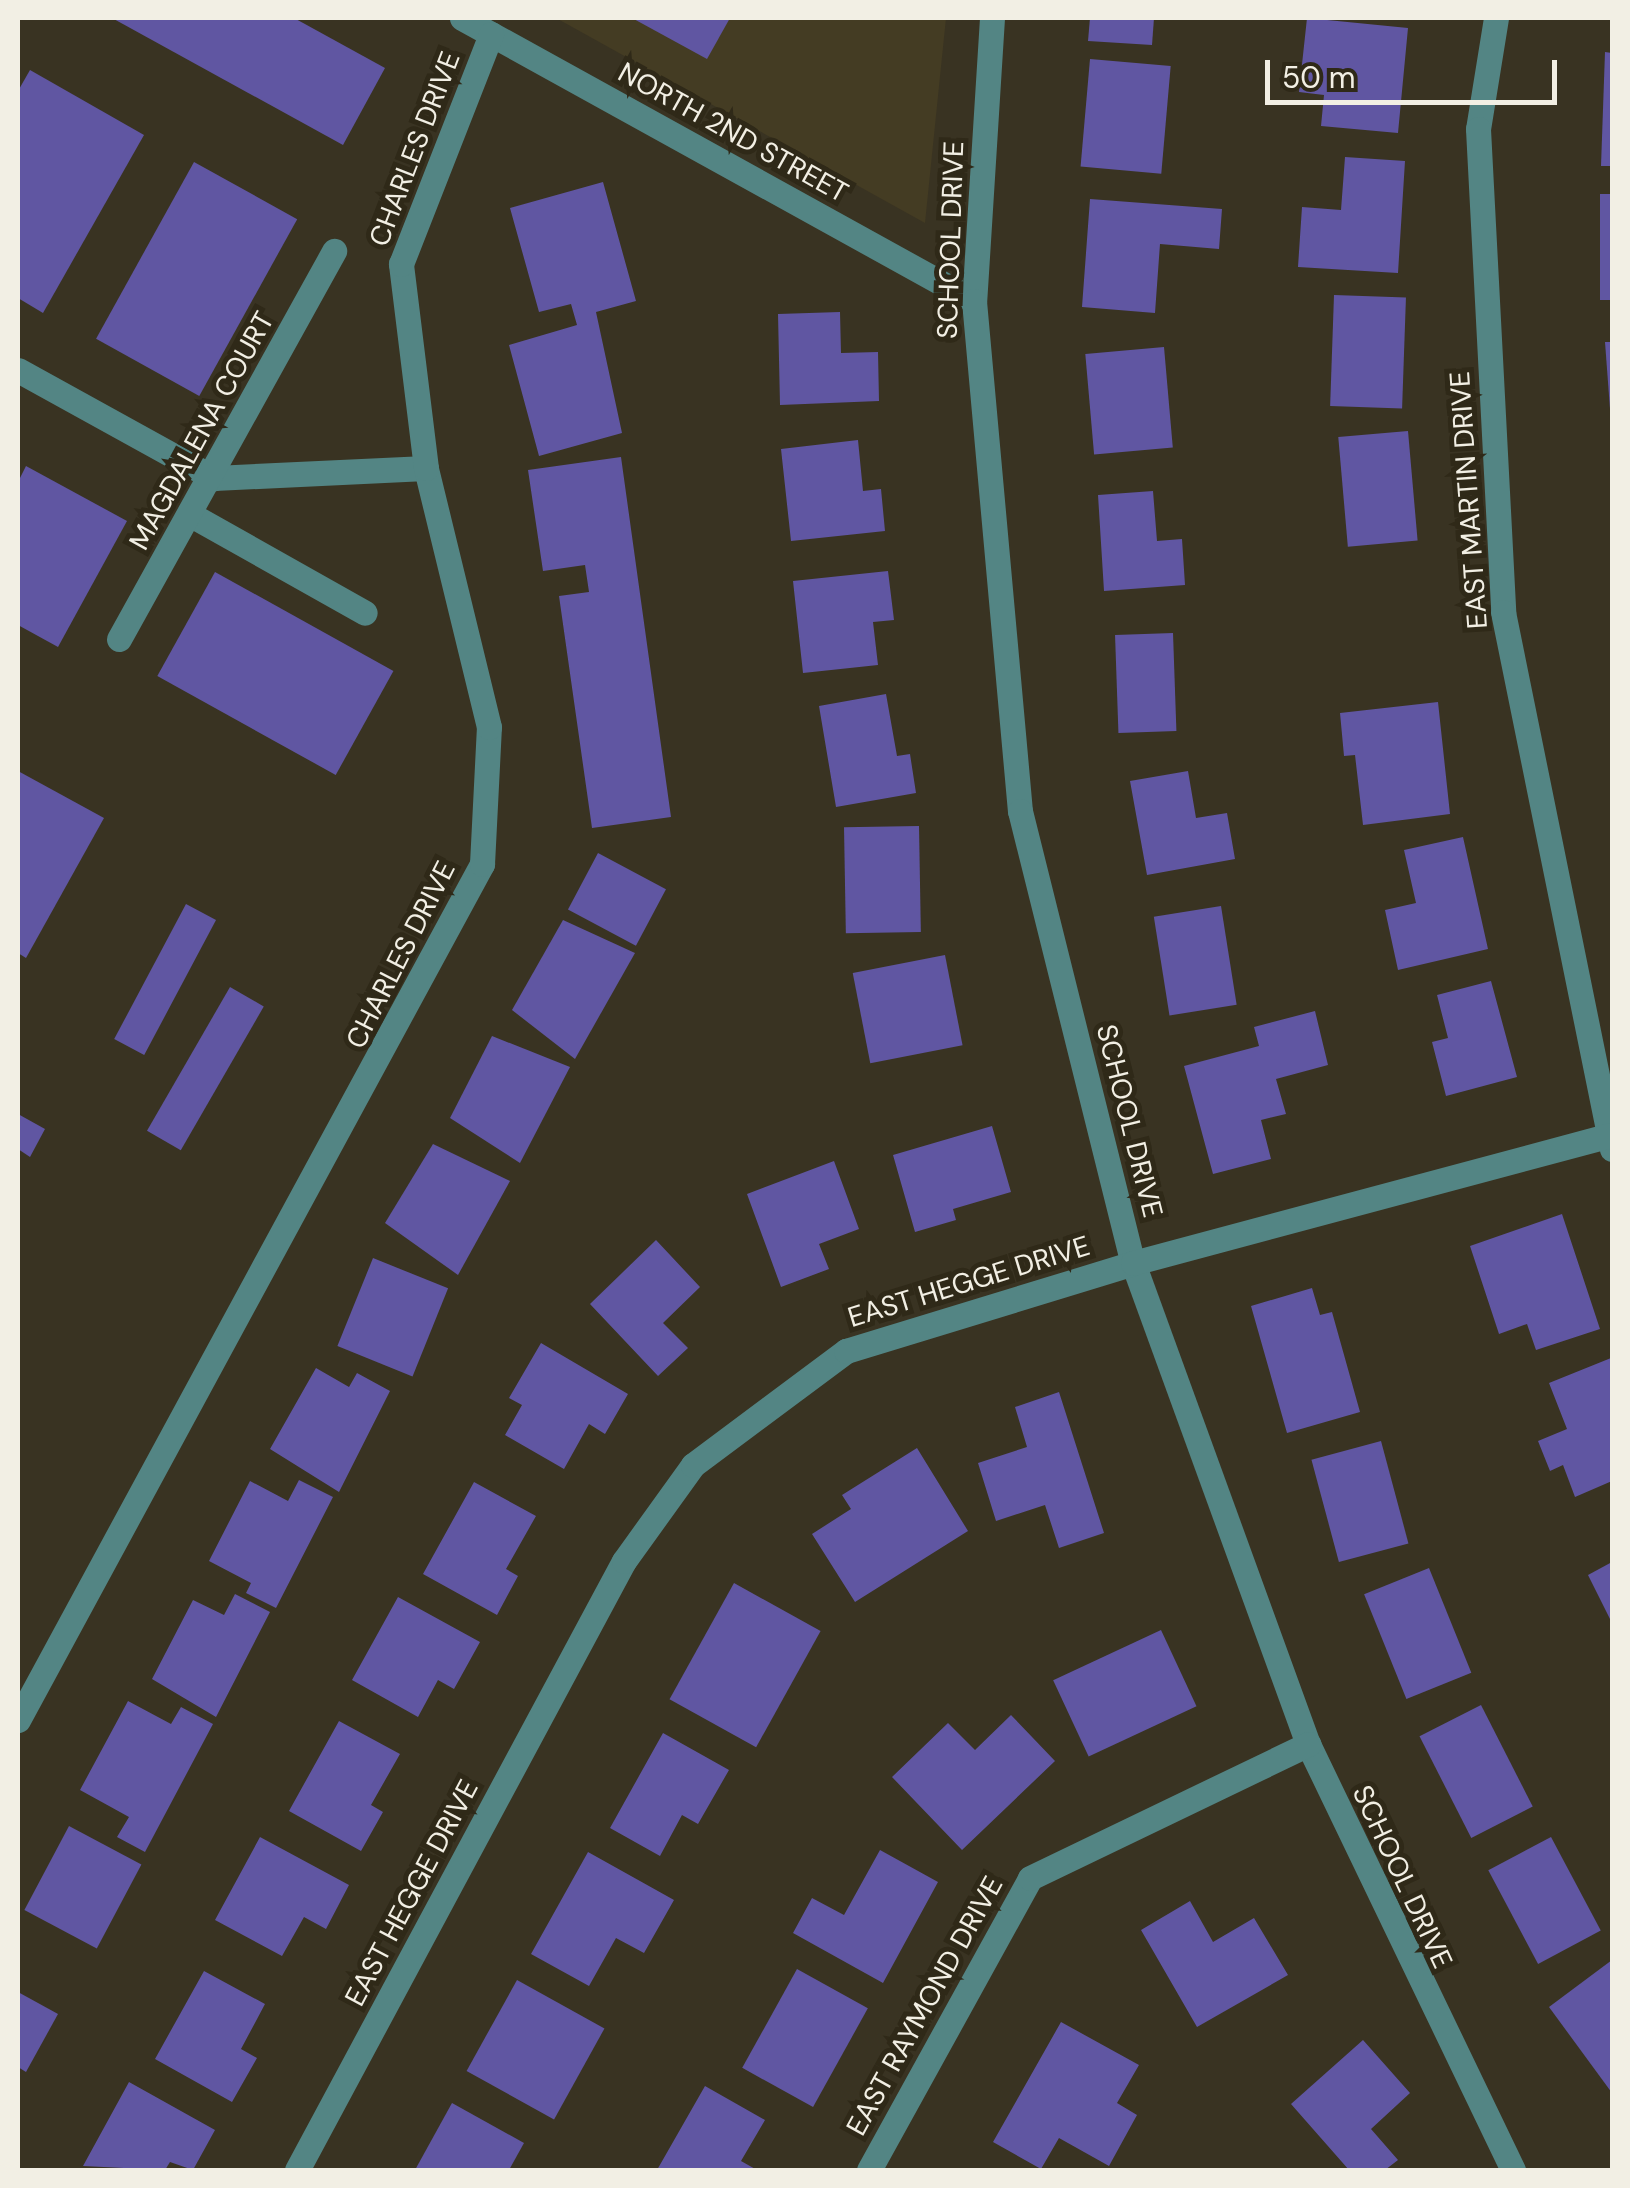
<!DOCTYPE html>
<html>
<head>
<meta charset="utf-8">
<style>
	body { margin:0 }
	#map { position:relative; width:1630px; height:2188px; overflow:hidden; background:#393322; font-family:"DM Sans",sans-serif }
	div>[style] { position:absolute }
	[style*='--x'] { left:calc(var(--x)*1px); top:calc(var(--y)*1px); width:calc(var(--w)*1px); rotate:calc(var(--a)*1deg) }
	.built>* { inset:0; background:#443c23 }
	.building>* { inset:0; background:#6056a2; transform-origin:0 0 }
	.minor>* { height:25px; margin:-12.5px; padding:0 12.5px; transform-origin:12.5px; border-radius:12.5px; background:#538584 }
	span { translate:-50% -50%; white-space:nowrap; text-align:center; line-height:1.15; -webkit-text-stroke:10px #2f2918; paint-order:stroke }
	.street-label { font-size:28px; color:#f2efe4 }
	.frame { position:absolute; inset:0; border:20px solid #f2efe4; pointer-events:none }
	.scale { position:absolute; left:1265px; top:60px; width:292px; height:45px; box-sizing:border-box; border:5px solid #f2efe4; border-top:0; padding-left:12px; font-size:30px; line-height:35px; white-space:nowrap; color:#f2efe4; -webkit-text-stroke:8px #2f2918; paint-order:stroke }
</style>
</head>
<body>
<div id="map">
	<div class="built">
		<div style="clip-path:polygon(556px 18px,946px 18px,925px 223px)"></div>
	</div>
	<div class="building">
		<div style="clip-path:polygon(112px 18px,294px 18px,385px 68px,343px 145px)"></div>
		<div style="clip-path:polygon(632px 18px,730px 18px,707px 59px)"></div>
		<div style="clip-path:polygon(1090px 18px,1154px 18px,1152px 45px,1088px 41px)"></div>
		<div style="clip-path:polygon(1307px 18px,1408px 28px,1398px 133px,1321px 126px,1324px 95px,1299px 92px)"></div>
		<div style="clip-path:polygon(1605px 52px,1612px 53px,1612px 166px,1601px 166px)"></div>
		<div style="left:1090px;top:59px;width:81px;height:108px;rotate:5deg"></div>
		<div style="clip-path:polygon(30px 70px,144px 135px,43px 313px,18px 298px,18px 91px)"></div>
		<div style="clip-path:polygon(1345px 157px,1405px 161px,1398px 273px,1298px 267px,1302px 207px,1341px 210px)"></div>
		<div style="left:194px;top:162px;width:118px;height:202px;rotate:29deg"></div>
		<div style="clip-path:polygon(603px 182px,636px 301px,596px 312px,622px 433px,539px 456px,509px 345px,577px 325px,571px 304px,539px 312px,510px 208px)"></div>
		<div style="left:1600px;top:194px;width:12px;height:106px"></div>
		<div style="clip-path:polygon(1090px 199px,1222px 209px,1219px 249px,1160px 244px,1155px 313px,1082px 307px)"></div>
		<div style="left:1334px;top:295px;width:72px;height:111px;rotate:2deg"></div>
		<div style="clip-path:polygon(840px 312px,841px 353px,878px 352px,879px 401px,780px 405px,778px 314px)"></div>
		<div style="clip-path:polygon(1605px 342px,1612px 342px,1612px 409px,1610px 409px)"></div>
		<div style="left:1164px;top:347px;width:101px;height:79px;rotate:85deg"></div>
		<div style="left:1408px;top:431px;width:110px;height:70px;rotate:85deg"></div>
		<div style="clip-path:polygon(858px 440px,863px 491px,881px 489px,885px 531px,791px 541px,781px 449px)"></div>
		<div style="clip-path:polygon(621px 457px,671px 817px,592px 828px,559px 596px,589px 592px,585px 565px,543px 571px,528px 470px)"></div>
		<div style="clip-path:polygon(26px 466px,127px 521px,58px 647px,18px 625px,18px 482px)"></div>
		<div style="clip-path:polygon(1153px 491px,1157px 541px,1182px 539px,1185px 585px,1104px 591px,1098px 495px)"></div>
		<div style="clip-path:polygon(888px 571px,894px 620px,873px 622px,878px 665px,803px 673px,793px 581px)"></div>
		<div style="left:215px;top:572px;width:204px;height:119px;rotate:29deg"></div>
		<div style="left:1173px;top:633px;width:98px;height:58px;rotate:88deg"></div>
		<div style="clip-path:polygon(886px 694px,897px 756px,910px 754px,916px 793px,836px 807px,819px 706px)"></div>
		<div style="clip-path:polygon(1438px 702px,1450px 814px,1363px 825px,1355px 755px,1344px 756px,1340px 713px)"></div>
		<div style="clip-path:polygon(18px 771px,104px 818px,26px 958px,18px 953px)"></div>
		<div style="clip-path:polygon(1188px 771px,1196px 818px,1227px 813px,1235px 859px,1147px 875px,1130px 781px)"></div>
		<div style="left:919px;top:826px;width:106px;height:75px;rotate:89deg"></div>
		<div style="clip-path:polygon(1463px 837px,1488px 949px,1398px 970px,1385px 910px,1416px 903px,1404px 850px)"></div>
		<div style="left:598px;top:853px;width:77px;height:64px;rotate:28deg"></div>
		<div style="left:186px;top:904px;width:34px;height:153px;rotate:28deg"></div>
		<div style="left:1221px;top:906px;width:100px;height:68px;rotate:81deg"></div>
		<div style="clip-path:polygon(563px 920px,635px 953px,575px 1059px,512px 1010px)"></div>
		<div style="left:945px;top:955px;width:92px;height:94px;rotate:79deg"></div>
		<div style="clip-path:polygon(1491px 981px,1517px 1077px,1446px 1096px,1432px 1042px,1448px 1038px,1437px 995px)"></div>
		<div style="left:230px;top:987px;width:39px;height:166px;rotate:30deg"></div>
		<div style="clip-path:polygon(1315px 1011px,1328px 1065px,1276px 1079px,1286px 1114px,1261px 1120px,1271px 1159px,1213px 1174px,1184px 1066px,1259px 1046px,1254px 1027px)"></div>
		<div style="clip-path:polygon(492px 1036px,570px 1067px,520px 1163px,450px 1118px)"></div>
		<div style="clip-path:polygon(18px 1114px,45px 1129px,30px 1157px,18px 1149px)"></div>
		<div style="clip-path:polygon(992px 1126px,1011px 1192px,953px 1209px,956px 1220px,915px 1232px,893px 1155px)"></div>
		<div style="clip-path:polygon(433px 1144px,510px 1181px,458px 1275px,385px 1223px)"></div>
		<div style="clip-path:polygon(834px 1161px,859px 1229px,819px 1244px,829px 1269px,781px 1287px,747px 1194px)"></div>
		<div style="clip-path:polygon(1562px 1214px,1600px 1329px,1536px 1350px,1527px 1324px,1499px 1334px,1470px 1246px)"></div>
		<div style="clip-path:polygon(656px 1240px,700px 1287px,663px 1323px,688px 1348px,658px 1376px,590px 1304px)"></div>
		<div style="left:373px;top:1258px;width:81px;height:95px;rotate:22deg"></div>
		<div style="clip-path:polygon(1312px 1288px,1320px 1315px,1332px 1312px,1360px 1412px,1287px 1433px,1251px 1306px)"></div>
		<div style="clip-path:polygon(541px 1343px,628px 1394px,605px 1434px,589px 1424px,564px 1469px,505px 1435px,522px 1405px,509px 1398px)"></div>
		<div style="clip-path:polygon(1611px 1358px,1612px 1481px,1575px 1497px,1563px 1465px,1550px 1471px,1538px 1441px,1567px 1429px,1549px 1383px)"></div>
		<div style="clip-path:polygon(316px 1368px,349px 1387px,357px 1373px,390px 1391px,339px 1492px,270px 1449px)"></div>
		<div style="clip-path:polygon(1059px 1392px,1104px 1533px,1059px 1548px,1045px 1505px,996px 1521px,978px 1463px,1027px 1447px,1015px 1407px)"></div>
		<div style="left:1381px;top:1441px;width:106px;height:72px;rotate:75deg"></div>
		<div style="clip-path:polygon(917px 1448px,968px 1531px,855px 1602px,812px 1534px,851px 1509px,842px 1495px)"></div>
		<div style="clip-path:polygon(299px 1480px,333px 1497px,276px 1608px,246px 1593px,251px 1583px,209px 1561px,250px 1481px,288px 1501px)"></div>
		<div style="clip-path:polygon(474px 1482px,536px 1516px,506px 1569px,518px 1576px,497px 1615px,423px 1574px)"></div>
		<div style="clip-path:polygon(1612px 1562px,1612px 1623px,1588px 1575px)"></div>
		<div style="left:1429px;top:1568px;width:113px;height:70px;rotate:68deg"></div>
		<div style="left:734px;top:1583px;width:99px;height:133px;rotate:29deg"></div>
		<div style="clip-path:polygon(235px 1594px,270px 1612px,216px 1717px,152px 1679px,193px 1600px,224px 1615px)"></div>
		<div style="clip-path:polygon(398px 1597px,480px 1642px,454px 1689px,438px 1680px,418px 1717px,352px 1680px)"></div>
		<div style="left:1161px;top:1630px;width:84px;height:119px;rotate:65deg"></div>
		<div style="clip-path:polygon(128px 1701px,171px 1724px,181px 1707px,213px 1724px,145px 1852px,117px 1837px,129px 1817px,80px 1790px)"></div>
		<div style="left:1481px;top:1705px;width:114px;height:69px;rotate:63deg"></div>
		<div style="clip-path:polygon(1011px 1715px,1055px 1761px,962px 1850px,892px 1777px,948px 1723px,975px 1750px)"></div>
		<div style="clip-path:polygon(339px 1721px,400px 1754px,371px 1805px,383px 1812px,361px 1851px,289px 1811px)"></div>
		<div style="clip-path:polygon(663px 1733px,729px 1770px,698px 1824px,682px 1815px,660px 1856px,610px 1828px)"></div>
		<div style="left:69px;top:1826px;width:82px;height:95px;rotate:28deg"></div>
		<div style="clip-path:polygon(260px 1837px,349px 1885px,326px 1929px,304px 1917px,282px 1956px,215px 1920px)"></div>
		<div style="left:1551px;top:1837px;width:106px;height:71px;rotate:62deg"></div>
		<div style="clip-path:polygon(880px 1850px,938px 1882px,883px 1983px,793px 1933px,812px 1898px,844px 1915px)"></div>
		<div style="clip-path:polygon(588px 1852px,674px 1900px,644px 1953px,616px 1938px,589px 1986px,531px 1954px)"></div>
		<div style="clip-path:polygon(1190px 1901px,1213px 1942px,1254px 1918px,1288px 1975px,1197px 2027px,1141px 1930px)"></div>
		<div style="clip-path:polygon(1612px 1960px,1612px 2093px,1549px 2007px)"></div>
		<div style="left:797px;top:1969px;width:81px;height:113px;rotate:29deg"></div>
		<div style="clip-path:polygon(204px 1971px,265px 2004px,241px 2049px,257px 2058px,232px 2102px,155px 2059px)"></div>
		<div style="left:517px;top:1980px;width:100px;height:104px;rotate:29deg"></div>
		<div style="clip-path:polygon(18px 1992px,58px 2014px,26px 2072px,18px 2067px)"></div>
		<div style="clip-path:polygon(1061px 2022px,1139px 2065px,1117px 2103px,1137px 2115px,1109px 2166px,1059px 2138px,1041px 2169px,993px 2142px)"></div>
		<div style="clip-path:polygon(1363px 2040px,1410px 2093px,1371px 2129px,1398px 2160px,1385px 2170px,1349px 2170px,1291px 2104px)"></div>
		<div style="clip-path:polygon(129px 2082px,215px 2130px,193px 2170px,170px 2162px,165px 2170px,83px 2166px)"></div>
		<div style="clip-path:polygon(705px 2086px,765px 2120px,741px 2161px,757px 2170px,657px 2170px)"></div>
		<div style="clip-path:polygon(452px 2103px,524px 2143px,509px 2170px,415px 2170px)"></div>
	</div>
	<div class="minor">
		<div style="--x:462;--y:18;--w:585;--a:28.93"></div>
		<div style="--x:992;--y:18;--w:284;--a:93.6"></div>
		<div style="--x:974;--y:301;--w:512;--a:84.85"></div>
		<div style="--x:1020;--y:811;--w:466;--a:76"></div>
		<div style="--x:1133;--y:1263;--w:512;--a:70.01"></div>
		<div style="--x:1308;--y:1744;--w:473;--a:64.3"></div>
		<div style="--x:1496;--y:18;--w:112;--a:99.2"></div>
		<div style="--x:1478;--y:129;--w:484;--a:87"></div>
		<div style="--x:1503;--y:612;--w:548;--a:78.53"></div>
		<div style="--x:18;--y:370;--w:224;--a:28.9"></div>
		<div style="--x:214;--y:478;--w:212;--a:-2.7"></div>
		<div style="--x:193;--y:516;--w:197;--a:29.4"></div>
		<div style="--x:119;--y:639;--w:444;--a:-61"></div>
		<div style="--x:18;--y:1720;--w:974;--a:-61.54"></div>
		<div style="--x:482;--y:864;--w:137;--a:-87.1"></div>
		<div style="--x:489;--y:727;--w:267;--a:-103.7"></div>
		<div style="--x:426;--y:468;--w:206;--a:-97"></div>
		<div style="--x:401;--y:264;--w:247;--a:-68.6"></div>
		<div style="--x:297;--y:2170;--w:691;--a:-61.77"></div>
		<div style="--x:624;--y:1561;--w:118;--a:-54.3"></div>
		<div style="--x:693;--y:1465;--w:191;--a:-36.7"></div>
		<div style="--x:846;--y:1351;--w:300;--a:-17"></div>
		<div style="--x:1133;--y:1263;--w:496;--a:-15"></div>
		<div style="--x:869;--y:2170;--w:333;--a:-61.1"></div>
		<div style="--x:1030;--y:1878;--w:309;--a:-25.7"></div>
	</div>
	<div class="street-label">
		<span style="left:733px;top:133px;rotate:29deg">NORTH 2ND STREET</span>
		<span style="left:415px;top:149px;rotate:-69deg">CHARLES DRIVE</span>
		<span style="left:951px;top:240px;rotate:-88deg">SCHOOL DRIVE</span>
		<span style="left:202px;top:431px;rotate:-61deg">MAGDALENA COURT</span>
		<span style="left:1469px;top:500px;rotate:-94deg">EAST MARTIN DRIVE</span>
		<span style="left:401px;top:955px;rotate:-63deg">CHARLES DRIVE</span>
		<span style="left:1129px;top:1121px;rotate:76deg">SCHOOL DRIVE</span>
		<span style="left:969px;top:1282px;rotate:-17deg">EAST HEGGE DRIVE</span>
		<span style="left:1402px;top:1877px;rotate:65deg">SCHOOL DRIVE</span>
		<span style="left:412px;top:1893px;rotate:-62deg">EAST HEGGE DRIVE</span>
		<span style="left:925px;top:2006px;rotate:-61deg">EAST RAYMOND DRIVE</span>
	</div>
	<div class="frame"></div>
	<div class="scale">50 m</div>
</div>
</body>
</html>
